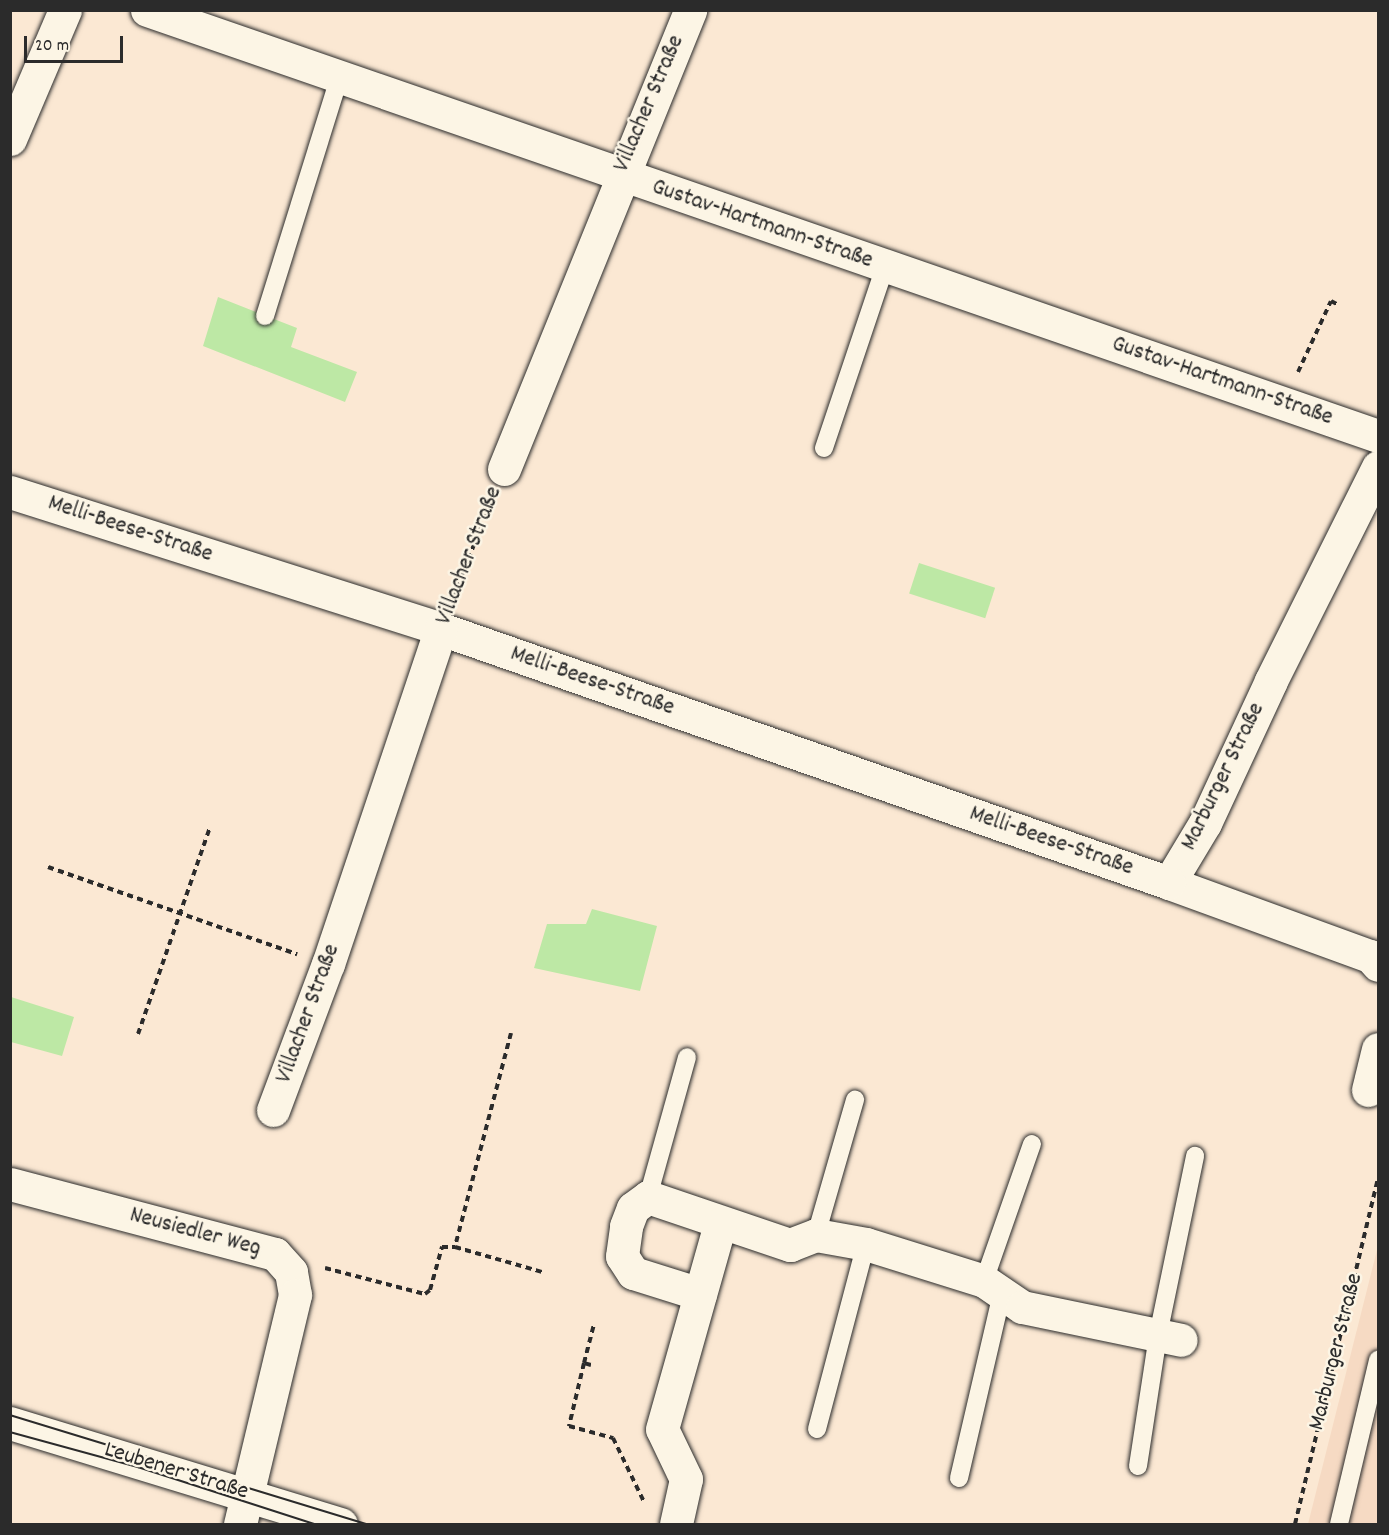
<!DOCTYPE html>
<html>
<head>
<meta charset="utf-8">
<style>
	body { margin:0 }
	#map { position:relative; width:1389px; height:1535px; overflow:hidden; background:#fbe8d3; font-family:Dekko,sans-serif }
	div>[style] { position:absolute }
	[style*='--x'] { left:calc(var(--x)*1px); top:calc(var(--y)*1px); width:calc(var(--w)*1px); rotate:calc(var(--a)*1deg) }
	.built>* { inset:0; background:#f6dac3 }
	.green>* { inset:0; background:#bde8a5; transform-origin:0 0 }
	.path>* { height:4px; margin-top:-2px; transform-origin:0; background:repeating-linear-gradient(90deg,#2b2b2b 0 6px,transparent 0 10.5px) }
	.roads { filter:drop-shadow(0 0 2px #2b2b2b) drop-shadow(0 0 2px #2b2b2b) }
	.lane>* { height:18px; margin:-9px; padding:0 9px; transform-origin:9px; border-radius:9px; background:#fcf5e5 }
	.street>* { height:33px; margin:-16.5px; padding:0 16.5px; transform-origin:16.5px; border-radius:16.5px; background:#fcf5e5 }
	.secondary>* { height:33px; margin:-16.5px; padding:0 16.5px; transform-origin:16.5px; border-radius:16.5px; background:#fcf5e5 }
	.tram>* { height:1.5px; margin:-0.75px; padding:0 0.75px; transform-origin:0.75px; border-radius:0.75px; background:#2b2b2b }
	span { translate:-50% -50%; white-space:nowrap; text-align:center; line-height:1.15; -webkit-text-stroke:5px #fcf5e5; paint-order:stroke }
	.street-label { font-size:24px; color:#2b2b2b }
	.frame { position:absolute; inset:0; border:12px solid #2b2b2b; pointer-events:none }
	.scale { position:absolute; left:24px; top:36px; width:99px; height:27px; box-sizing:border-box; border:3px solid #2b2b2b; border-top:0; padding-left:8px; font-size:18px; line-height:21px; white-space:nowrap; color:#2b2b2b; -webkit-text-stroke:4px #fcf5e5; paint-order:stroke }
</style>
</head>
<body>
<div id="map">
	<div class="built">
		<div style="clip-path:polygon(1378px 1246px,1378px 1524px,1308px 1524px)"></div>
	</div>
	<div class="green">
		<div style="clip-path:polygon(218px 297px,297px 328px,291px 347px,357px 372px,345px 402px,203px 346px)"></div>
		<div style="left:919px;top:563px;width:80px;height:32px;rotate:18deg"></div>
		<div style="clip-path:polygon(592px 909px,657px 926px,640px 991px,534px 968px,547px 924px,586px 924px)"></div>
		<div style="clip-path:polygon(11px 997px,74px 1017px,62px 1056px,11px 1042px)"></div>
	</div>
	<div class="path">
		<div style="--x:1298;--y:372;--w:78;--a:-65.1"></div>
		<div style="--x:1331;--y:301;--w:7;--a:27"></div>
		<div style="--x:453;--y:598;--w:106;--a:-68.5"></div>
		<div style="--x:48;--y:867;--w:264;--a:19.3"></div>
		<div style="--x:511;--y:1033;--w:221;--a:104.7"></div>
		<div style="--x:455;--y:1247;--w:91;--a:16"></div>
		<div style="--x:138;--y:1034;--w:219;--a:-70.8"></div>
		<div style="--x:325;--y:1268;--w:103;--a:14.6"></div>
		<div style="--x:425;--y:1294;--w:6;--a:-39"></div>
		<div style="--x:430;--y:1290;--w:45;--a:-74.4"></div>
		<div style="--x:442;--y:1247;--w:13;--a:0"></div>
		<div style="--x:584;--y:1363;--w:40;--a:-75.6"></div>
		<div style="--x:591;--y:1365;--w:7;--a:-164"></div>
		<div style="--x:584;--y:1363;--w:65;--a:103.4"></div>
		<div style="--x:569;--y:1426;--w:46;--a:15.3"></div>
		<div style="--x:613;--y:1438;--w:73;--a:64.1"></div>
		<div style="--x:1295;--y:1524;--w:355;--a:-76.5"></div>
	</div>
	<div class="roads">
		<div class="lane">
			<div style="--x:265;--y:316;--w:249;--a:-72.7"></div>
			<div style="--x:824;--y:448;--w:191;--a:-71.4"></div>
			<div style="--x:648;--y:1197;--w:145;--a:-74.4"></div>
			<div style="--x:816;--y:1235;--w:141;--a:-73.9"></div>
			<div style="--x:984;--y:1281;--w:145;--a:-70.7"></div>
			<div style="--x:817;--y:1429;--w:191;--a:-75.2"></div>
			<div style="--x:1138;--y:1466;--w:133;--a:-81.3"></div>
			<div style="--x:1158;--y:1335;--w:183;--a:-78.3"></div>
			<div style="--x:959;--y:1478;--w:190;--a:-76.9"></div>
			<div style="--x:1339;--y:1524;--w:169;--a:-76.6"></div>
		</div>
		<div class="street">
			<div style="--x:147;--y:10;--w:1303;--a:19.09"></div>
			<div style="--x:10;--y:139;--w:140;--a:-66.9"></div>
			<div style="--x:1378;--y:467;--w:239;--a:116.6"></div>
			<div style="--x:1271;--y:681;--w:157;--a:114.9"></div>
			<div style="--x:1205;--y:823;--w:70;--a:121"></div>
			<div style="--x:1169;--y:883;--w:214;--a:20"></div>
			<div style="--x:1370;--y:956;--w:12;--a:48"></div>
			<div style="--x:504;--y:469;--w:495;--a:-67.9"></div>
			<div style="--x:10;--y:492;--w:452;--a:17.6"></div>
			<div style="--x:441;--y:629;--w:771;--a:19.23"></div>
			<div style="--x:1368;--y:1090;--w:42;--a:-76.3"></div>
			<div style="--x:273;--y:1110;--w:156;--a:-69.4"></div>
			<div style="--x:328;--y:964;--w:354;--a:-71.4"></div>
			<div style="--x:10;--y:1184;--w:274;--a:14.8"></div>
			<div style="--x:275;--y:1254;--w:24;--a:48"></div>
			<div style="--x:291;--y:1272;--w:23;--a:80"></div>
			<div style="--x:295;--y:1295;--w:236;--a:103.5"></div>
			<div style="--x:700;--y:1294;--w:70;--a:-162.6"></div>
			<div style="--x:633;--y:1273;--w:20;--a:-123"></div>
			<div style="--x:622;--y:1256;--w:30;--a:-82"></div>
			<div style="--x:626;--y:1226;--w:19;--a:-69"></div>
			<div style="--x:633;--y:1208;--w:19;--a:-36"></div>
			<div style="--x:648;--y:1197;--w:150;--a:18.7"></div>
			<div style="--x:790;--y:1245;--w:28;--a:-21"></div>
			<div style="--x:816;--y:1235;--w:51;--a:10.2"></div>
			<div style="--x:866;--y:1244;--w:124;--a:17.4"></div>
			<div style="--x:984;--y:1281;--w:46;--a:34.4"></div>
			<div style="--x:1022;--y:1307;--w:162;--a:11.7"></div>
			<div style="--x:676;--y:1524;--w:46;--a:-77.5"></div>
			<div style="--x:686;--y:1479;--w:55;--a:-115.6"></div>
			<div style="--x:662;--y:1429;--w:213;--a:-74.2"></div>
		</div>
		<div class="secondary">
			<div style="--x:10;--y:1423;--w:346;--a:17"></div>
		</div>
	</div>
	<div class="tram">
		<div style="--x:10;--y:1415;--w:373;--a:17"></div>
		<div style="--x:10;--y:1432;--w:133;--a:15.3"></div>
		<div style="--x:138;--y:1467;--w:185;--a:17.9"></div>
	</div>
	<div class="street-label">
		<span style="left:650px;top:104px;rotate:-67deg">Villacher Straße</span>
		<span style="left:762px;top:225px;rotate:19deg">Gustav-Hartmann-Straße</span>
		<span style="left:1222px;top:382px;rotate:19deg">Gustav-Hartmann-Straße</span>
		<span style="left:130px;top:530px;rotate:18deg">Melli-Beese-Straße</span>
		<span style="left:470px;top:556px;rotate:-69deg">Villacher Straße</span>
		<span style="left:592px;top:682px;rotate:19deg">Melli-Beese-Straße</span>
		<span style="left:1224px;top:777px;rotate:-64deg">Marburger Straße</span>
		<span style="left:1051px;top:842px;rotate:19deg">Melli-Beese-Straße</span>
		<span style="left:309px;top:1014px;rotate:-70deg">Villacher Straße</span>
		<span style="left:195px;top:1233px;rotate:15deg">Neusiedler Weg</span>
		<span style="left:1337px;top:1352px;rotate:-76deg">Marburger Straße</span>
		<span style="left:176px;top:1472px;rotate:17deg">Leubener Straße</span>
	</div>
	<div class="frame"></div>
	<div class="scale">20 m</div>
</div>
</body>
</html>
